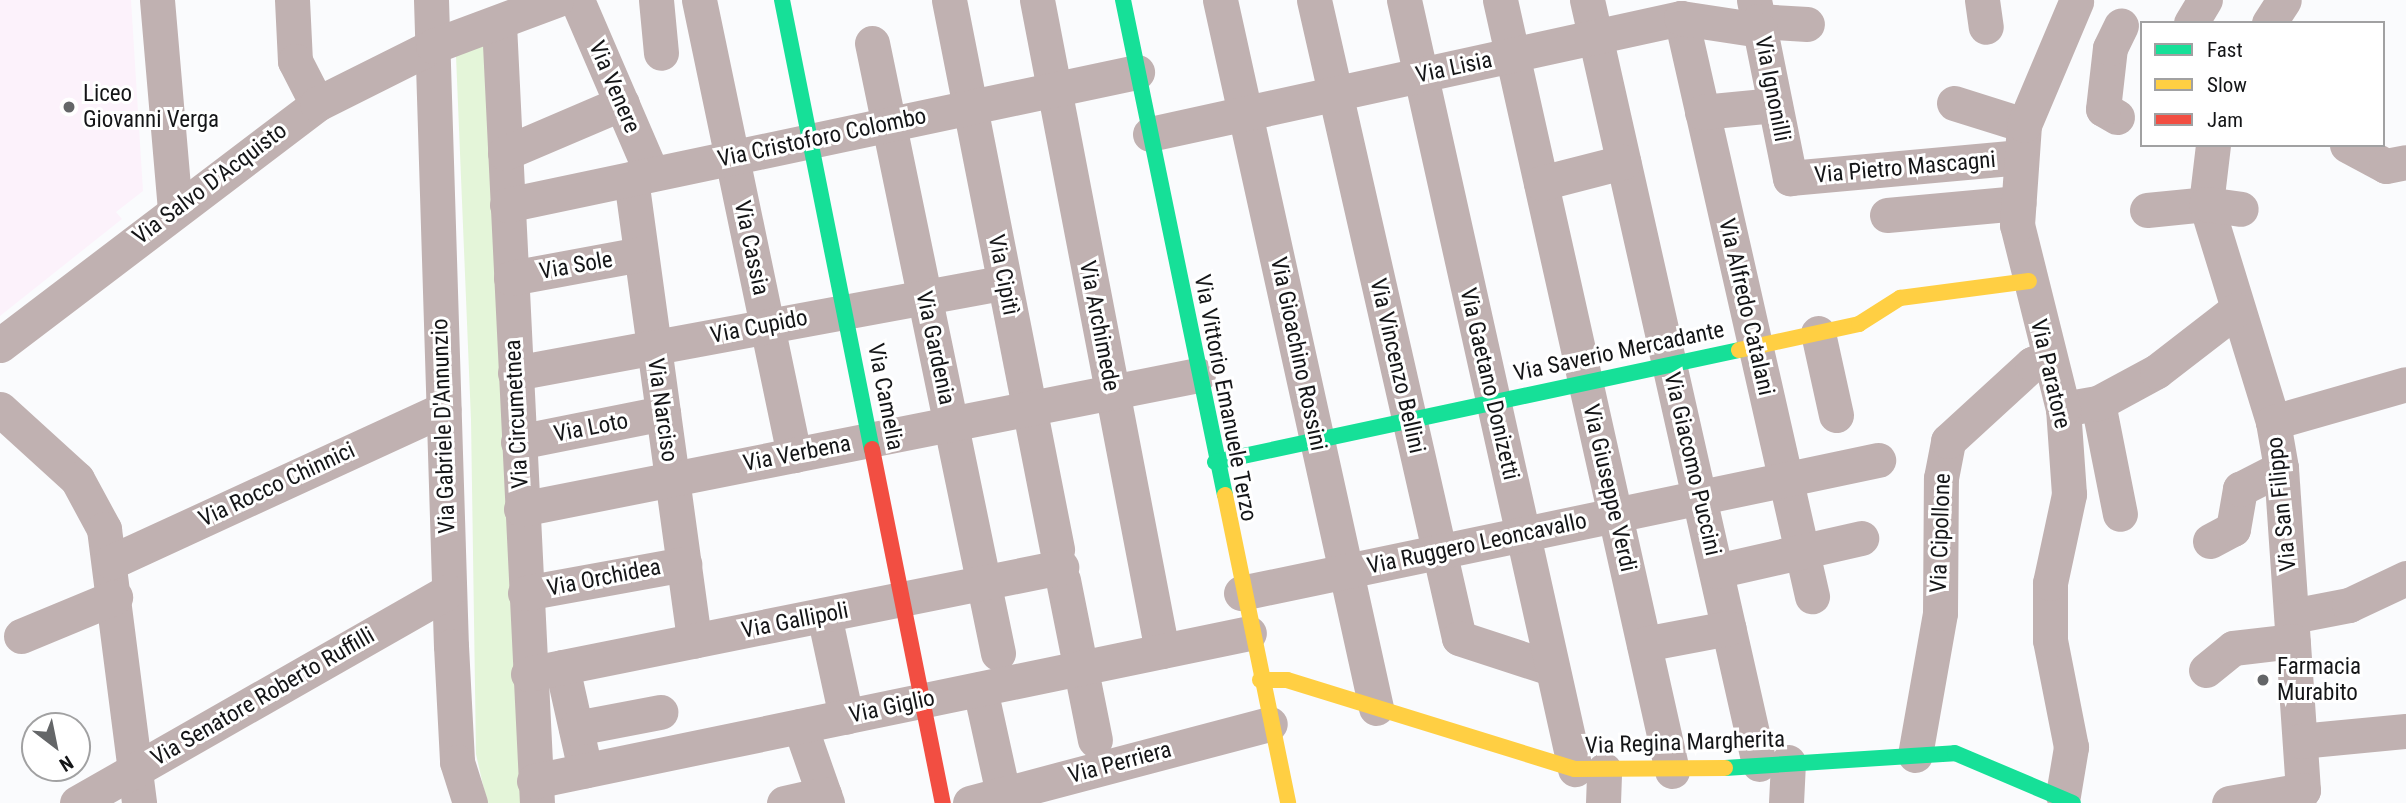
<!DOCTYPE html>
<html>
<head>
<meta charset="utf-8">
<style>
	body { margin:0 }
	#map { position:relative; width:2406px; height:803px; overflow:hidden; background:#fafbfd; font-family:"Roboto Condensed",sans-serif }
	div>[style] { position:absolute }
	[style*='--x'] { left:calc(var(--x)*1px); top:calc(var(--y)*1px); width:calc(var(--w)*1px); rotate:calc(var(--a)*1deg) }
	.education>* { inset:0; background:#fcf2fb }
	.green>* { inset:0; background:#e4f5d9 }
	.street>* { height:35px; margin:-17.5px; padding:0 17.5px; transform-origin:17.5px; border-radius:17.5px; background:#c0b1b1 }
	.fast>* { height:16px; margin:-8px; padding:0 8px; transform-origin:8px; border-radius:8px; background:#16e098 }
	.slow>* { height:16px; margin:-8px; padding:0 8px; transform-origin:8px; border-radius:8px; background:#ffcf43 }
	.jam>* { height:16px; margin:-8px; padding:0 8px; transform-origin:8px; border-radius:8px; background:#f24e42 }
	.dots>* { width:19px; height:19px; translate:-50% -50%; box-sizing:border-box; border:4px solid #fff; border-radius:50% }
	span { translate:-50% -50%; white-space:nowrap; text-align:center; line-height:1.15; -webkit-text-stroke:6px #fff; paint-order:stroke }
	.street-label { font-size:23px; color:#141517 }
	.poi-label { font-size:23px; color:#141517 }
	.left { translate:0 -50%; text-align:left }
	.legend { position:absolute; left:2140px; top:21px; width:245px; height:126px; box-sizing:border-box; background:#fff; border:2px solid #a1a1a2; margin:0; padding:9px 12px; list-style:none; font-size:21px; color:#141517 }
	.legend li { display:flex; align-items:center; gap:14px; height:35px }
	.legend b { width:35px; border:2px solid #a1a1a2 }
	.north { position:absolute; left:21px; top:712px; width:70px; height:70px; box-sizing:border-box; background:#fff; border:2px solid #a1a1a2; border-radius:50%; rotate:148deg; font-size:19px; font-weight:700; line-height:28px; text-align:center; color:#141517 }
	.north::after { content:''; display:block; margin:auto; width:24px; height:32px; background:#646668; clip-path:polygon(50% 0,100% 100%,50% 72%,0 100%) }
</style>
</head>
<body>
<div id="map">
	<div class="education">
		<div style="clip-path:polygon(0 0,131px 0,143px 191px,116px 212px,122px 219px,0 316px)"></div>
	</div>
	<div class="green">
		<div style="clip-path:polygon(491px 41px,530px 803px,487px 803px,476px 754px,471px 420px,456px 56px)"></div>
	</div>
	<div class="street">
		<div style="--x:157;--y:0;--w:209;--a:85.1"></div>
		<div style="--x:292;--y:0;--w:61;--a:87.2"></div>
		<div style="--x:295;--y:61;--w:48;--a:62.9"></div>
		<div style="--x:431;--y:0;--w:646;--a:88.23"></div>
		<div style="--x:451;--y:646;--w:116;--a:87"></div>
		<div style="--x:457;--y:762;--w:43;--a:72.4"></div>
		<div style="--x:577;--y:0;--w:189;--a:66.7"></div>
		<div style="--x:656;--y:0;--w:53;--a:84.6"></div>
		<div style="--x:699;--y:0;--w:465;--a:78.2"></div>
		<div style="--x:949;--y:0;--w:560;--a:78.87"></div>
		<div style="--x:1037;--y:0;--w:663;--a:79.13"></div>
		<div style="--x:1220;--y:0;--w:725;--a:77.57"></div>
		<div style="--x:1314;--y:0;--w:654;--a:77.2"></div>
		<div style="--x:1459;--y:638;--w:97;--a:18.1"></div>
		<div style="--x:1404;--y:0;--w:788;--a:77.46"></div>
		<div style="--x:1500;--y:0;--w:790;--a:77.42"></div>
		<div style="--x:1587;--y:0;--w:783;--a:77.31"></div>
		<div style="--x:1754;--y:0;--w:182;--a:78.6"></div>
		<div style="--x:1790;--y:178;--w:232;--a:-5.2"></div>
		<div style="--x:1982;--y:0;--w:27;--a:82"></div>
		<div style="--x:1681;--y:18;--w:593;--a:77.23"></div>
		<div style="--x:1758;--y:21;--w:49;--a:3.5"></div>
		<div style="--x:2191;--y:23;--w:27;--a:-59"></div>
		<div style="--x:2269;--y:23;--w:27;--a:-57"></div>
		<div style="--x:499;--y:24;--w:780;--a:87.21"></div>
		<div style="--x:872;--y:43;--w:623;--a:78.33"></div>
		<div style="--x:1954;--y:103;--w:73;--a:17.4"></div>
		<div style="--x:1702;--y:112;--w:73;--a:-5.5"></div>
		<div style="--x:2117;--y:117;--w:16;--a:-150"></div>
		<div style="--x:2103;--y:109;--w:61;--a:-83.5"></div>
		<div style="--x:2110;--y:48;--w:25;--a:-64"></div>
		<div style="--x:1150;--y:134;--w:544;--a:-12.32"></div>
		<div style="--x:1681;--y:18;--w:80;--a:8.6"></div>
		<div style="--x:2213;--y:145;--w:59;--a:96.8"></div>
		<div style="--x:2206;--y:204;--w:228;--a:72.9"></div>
		<div style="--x:2273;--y:422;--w:47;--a:80.1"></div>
		<div style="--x:2281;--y:468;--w:323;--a:86.1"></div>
		<div style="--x:2303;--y:790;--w:75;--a:170"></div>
		<div style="--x:2347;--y:145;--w:44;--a:28.3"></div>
		<div style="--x:2386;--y:166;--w:20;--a:-11"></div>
		<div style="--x:505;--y:153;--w:127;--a:-23.1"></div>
		<div style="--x:631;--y:179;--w:466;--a:82.2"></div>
		<div style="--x:1541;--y:183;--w:85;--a:-14.4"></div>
		<div style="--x:507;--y:205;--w:644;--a:-11.92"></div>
		<div style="--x:2147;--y:210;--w:59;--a:-5.8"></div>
		<div style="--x:2206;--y:204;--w:35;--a:8"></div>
		<div style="--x:1887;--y:215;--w:132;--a:-5.2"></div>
		<div style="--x:511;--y:278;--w:132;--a:-10.5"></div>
		<div style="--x:1818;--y:333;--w:84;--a:77.6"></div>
		<div style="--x:0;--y:345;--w:398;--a:-37.2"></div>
		<div style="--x:317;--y:104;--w:130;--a:-26.6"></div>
		<div style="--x:433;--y:46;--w:131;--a:-20.5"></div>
		<div style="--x:515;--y:373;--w:497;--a:-10.5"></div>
		<div style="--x:2098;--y:403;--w:113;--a:78.8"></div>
		<div style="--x:0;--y:409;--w:104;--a:42.3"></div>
		<div style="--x:77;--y:479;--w:57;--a:61.6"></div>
		<div style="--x:104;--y:529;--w:276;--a:82.7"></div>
		<div style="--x:2063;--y:409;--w:36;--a:-10"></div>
		<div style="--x:2098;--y:403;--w:67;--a:-28.5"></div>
		<div style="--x:2157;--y:371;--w:100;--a:-37.7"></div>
		<div style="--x:2273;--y:422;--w:138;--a:-15.9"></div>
		<div style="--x:518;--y:442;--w:148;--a:-11.3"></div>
		<div style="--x:521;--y:509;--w:690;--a:-11.2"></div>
		<div style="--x:2210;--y:541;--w:26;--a:-28"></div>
		<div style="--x:2233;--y:529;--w:41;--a:-80.1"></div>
		<div style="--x:2240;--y:489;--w:46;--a:-27.1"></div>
		<div style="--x:111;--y:562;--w:366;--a:-24.7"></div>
		<div style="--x:1716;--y:571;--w:149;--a:-12.8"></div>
		<div style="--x:1063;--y:580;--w:163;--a:78.7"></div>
		<div style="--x:525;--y:593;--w:162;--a:-10.3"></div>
		<div style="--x:1241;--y:593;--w:651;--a:-11.79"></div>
		<div style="--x:824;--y:615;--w:104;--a:77.8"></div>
		<div style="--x:2292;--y:616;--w:58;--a:-10.9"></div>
		<div style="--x:2349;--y:605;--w:63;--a:-25.3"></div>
		<div style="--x:21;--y:636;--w:102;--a:-22.5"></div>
		<div style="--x:1644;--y:644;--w:86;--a:-10.7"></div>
		<div style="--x:562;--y:667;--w:106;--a:77.4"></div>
		<div style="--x:2206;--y:670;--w:35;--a:-39"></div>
		<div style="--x:2233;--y:648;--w:60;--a:-6.7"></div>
		<div style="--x:528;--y:674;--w:544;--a:-11.35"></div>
		<div style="--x:980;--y:689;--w:107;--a:77.6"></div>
		<div style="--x:800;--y:726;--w:82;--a:70.7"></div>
		<div style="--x:576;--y:728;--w:86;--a:-10.8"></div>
		<div style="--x:2300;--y:741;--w:106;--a:-5.4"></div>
		<div style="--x:1915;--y:755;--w:144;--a:-80"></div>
		<div style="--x:1940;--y:613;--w:135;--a:-89.6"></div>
		<div style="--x:1941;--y:478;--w:38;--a:-79"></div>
		<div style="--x:1948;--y:441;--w:114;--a:-42.5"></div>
		<div style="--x:2032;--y:364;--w:17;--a:-24"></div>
		<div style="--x:534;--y:781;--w:730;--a:-11.69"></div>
		<div style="--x:2063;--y:795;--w:49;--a:-80.5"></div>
		<div style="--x:2071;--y:747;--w:109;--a:-101.1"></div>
		<div style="--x:2050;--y:640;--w:57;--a:-90"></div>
		<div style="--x:2050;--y:583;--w:91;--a:-77.9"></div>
		<div style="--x:2069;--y:494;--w:85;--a:-94"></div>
		<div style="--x:2063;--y:409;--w:190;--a:-104"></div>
		<div style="--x:2017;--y:225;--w:100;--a:-86"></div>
		<div style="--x:2024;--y:125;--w:134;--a:-67.1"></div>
		<div style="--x:77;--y:803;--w:427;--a:-29.7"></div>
		<div style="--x:784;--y:803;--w:41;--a:-12.7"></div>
		<div style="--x:970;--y:803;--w:310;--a:-14.8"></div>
		<div style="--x:1603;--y:803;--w:33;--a:-88"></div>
		<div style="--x:1786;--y:803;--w:41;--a:-87.2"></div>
	</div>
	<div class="fast">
		<div style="--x:782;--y:0;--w:458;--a:78.7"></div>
		<div style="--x:1123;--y:0;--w:505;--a:78.36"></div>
		<div style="--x:1215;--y:462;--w:536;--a:-12.06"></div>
		<div style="--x:1725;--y:768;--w:230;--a:-3.7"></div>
		<div style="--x:1955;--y:753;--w:128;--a:23"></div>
	</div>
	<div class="slow">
		<div style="--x:1739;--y:350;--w:123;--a:-12.2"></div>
		<div style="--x:1859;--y:324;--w:49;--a:-32.4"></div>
		<div style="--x:1900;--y:298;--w:130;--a:-7.5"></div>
		<div style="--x:1225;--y:495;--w:314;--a:78.4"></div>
		<div style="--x:1260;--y:680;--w:27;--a:0"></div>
		<div style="--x:1287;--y:680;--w:301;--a:17.2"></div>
		<div style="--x:1575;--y:769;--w:150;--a:-0.4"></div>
	</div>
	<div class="jam">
		<div style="--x:872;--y:449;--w:361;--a:78.7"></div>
	</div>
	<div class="dots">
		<div style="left:69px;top:107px;background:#646668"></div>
		<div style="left:2263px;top:680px;background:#646668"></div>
	</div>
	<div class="street-label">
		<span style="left:1454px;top:68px;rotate:-12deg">Via Lisia</span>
		<span style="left:614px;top:87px;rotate:67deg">Via Venere</span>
		<span style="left:1772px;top:89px;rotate:79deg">Via Ignonilli</span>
		<span style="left:822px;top:138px;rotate:-12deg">Via Cristoforo Colombo</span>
		<span style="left:1905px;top:168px;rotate:-5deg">Via Pietro Mascagni</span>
		<span style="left:210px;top:184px;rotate:-37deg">Via Salvo D'Acquisto</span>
		<span style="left:751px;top:248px;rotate:78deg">Via Cassia</span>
		<span style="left:576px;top:266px;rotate:-10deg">Via Sole</span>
		<span style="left:1003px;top:275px;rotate:79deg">Via Cipitì</span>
		<span style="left:1746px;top:307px;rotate:77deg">Via Alfredo Catalani</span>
		<span style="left:1099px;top:326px;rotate:79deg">Via Archimede</span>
		<span style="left:759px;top:327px;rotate:-11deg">Via Cupido</span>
		<span style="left:935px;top:348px;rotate:78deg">Via Gardenia</span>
		<span style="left:1619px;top:352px;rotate:-12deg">Via Saverio Mercadante</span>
		<span style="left:1298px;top:354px;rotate:78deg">Via Gioachino Rossini</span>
		<span style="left:1397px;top:366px;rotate:77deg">Via Vincenzo Bellini</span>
		<span style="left:2050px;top:374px;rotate:77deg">Via Paratore</span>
		<span style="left:1489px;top:384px;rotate:77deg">Via Gaetano Donizetti</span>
		<span style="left:885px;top:397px;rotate:79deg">Via Camelia</span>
		<span style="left:1225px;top:398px;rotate:79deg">Via Vittorio Emanuele Terzo</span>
		<span style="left:662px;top:410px;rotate:82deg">Via Narciso</span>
		<span style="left:517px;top:414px;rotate:-93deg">Via Circumetnea</span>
		<span style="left:444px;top:426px;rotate:-92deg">Via Gabriele D'Annunzio</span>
		<span style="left:591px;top:428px;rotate:-11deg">Via Loto</span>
		<span style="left:797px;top:454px;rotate:-11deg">Via Verbena</span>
		<span style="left:1692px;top:464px;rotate:77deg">Via Giacomo Puccini</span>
		<span style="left:277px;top:485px;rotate:-25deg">Via Rocco Chinnici</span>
		<span style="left:1609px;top:488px;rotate:77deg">Via Giuseppe Verdi</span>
		<span style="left:2282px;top:504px;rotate:-96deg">Via San Filippo</span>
		<span style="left:1941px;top:533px;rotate:-88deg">Via Cipollone</span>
		<span style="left:1477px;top:544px;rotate:-12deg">Via Ruggero Leoncavallo</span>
		<span style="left:604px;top:578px;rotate:-11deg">Via Orchidea</span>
		<span style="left:795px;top:621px;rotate:-11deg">Via Gallipoli</span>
		<span style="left:263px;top:697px;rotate:-30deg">Via Senatore Roberto Ruffilli</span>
		<span style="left:892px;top:707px;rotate:-12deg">Via Giglio</span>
		<span style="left:1685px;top:743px;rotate:-2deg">Via Regina Margherita</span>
		<span style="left:1120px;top:763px;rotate:-15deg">Via Perriera</span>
	</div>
	<div class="poi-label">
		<span class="left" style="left:83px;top:107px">Liceo<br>Giovanni Verga</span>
		<span class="left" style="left:2277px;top:680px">Farmacia<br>Murabito</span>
	</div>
	<ul class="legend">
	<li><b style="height:9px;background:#16e098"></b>Fast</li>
	<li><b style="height:9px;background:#ffcf43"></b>Slow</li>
	<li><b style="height:9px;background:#f24e42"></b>Jam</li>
	</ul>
	<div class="north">N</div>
</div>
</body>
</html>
